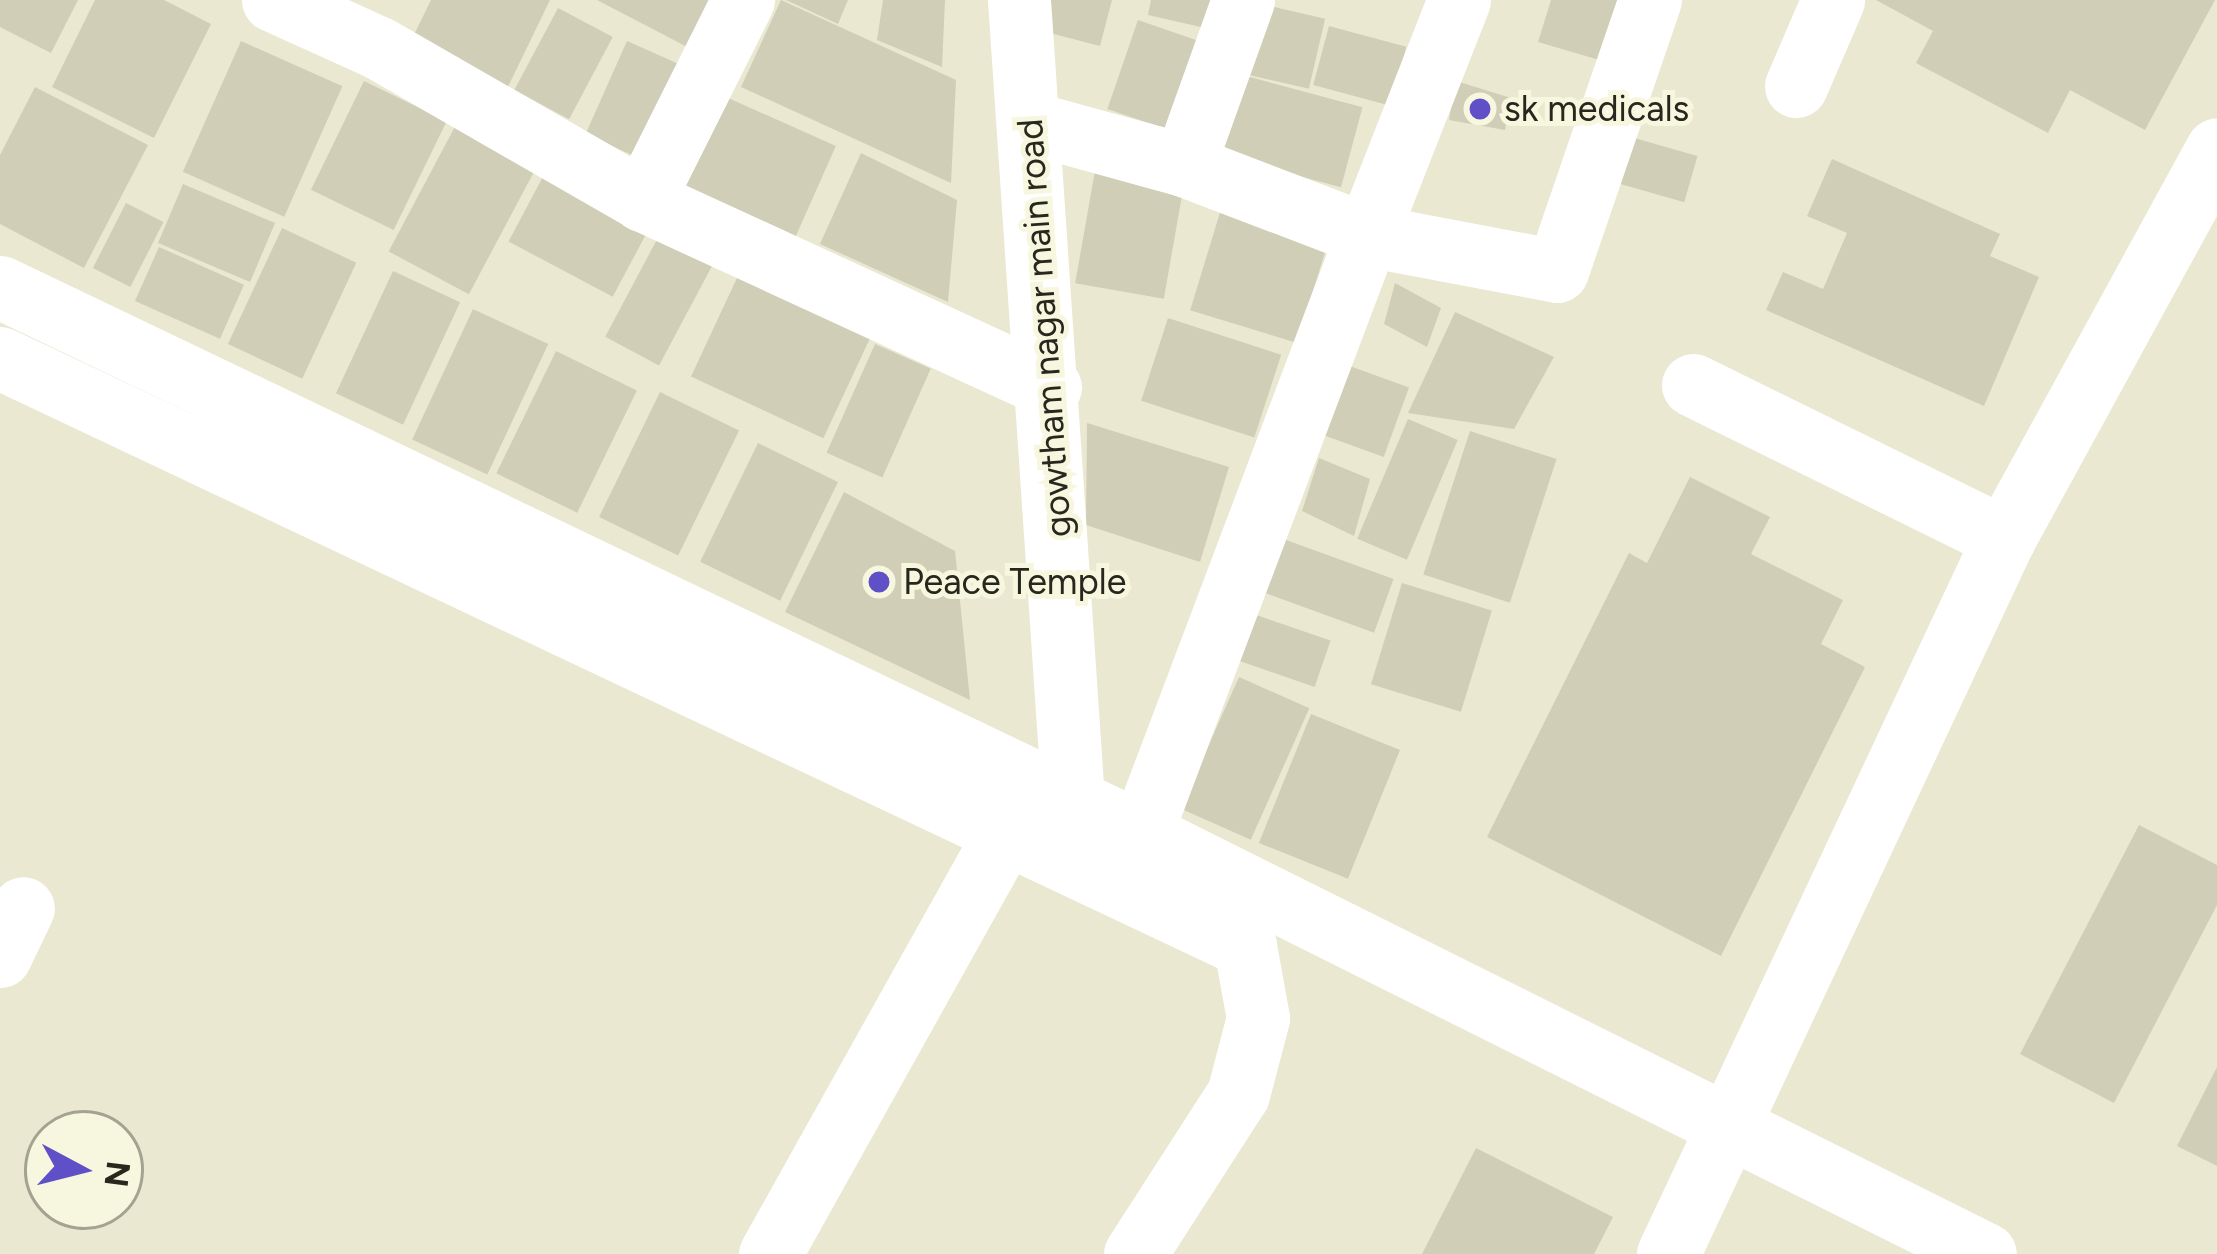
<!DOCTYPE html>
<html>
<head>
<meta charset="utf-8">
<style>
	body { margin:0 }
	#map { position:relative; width:2217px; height:1254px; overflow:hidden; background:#eae8d1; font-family:Figtree,sans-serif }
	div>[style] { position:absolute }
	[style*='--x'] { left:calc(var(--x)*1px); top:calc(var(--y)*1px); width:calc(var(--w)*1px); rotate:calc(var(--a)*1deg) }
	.building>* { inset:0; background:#d0ceb7; transform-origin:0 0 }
	.minor>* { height:63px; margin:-31.5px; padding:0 31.5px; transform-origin:31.5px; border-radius:31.5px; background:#fff }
	.dots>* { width:33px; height:33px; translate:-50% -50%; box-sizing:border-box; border:6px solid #f7f6de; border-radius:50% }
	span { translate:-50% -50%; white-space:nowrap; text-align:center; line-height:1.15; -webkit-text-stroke:10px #f7f6de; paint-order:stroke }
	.poi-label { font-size:36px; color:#27271e }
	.left { translate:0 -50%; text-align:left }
	.street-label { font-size:36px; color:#27271e }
	.north { position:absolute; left:24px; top:1110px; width:120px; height:120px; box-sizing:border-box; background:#f7f6de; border:3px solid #a4a391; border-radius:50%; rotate:97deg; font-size:33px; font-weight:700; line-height:48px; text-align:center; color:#27271e }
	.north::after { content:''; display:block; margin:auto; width:42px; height:54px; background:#6050c8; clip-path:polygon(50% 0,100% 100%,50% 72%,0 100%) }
</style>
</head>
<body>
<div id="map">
	<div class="building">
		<div style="clip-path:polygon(0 0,78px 0,51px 53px,0 27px)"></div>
		<div style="clip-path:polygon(95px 0,164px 0,211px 24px,154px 138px,52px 87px)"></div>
		<div style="clip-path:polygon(431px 0,550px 0,504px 95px,408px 47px)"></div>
		<div style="clip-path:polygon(597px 0,716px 0,691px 49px)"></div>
		<div style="clip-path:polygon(781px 0,956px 80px,951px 183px,741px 87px)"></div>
		<div style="clip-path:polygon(786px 0,848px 0,838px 24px)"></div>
		<div style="clip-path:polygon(883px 0,945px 0,942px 67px,877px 40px)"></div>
		<div style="clip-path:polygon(1050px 0,1112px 0,1100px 46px,1046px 32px)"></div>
		<div style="clip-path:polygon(1151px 0,1220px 0,1214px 30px,1148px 15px)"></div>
		<div style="clip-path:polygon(1551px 0,1629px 0,1613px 64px,1538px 42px)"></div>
		<div style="clip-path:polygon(1876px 0,2215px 0,2145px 130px,2070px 90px,2048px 133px,1916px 63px,1933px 31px)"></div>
		<div style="left:1253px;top:2px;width:74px;height:72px;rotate:13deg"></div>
		<div style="left:558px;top:8px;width:62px;height:93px;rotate:28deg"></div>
		<div style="left:1138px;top:20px;width:75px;height:94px;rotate:19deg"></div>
		<div style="left:1329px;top:26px;width:80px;height:61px;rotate:15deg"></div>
		<div style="left:241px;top:41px;width:111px;height:143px;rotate:24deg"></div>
		<div style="left:627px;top:41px;width:72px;height:102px;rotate:24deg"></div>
		<div style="left:1235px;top:73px;width:132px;height:83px;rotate:15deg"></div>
		<div style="left:364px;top:81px;width:92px;height:121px;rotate:26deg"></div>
		<div style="clip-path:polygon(1456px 81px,1511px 98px,1505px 130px,1449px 120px)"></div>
		<div style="clip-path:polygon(35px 87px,148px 145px,84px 268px,0 224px,0 155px)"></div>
		<div style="left:708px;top:89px;width:140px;height:99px;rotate:24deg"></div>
		<div style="left:459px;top:119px;width:91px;height:150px;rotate:28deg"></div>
		<div style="left:1610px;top:131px;width:91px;height:48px;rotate:16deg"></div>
		<div style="clip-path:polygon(861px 153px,957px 200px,948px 302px,820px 244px)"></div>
		<div style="clip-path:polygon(1832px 159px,2000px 234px,1990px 256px,2039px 277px,1984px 406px,1766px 310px,1783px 272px,1823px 289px,1847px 233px,1807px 216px)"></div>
		<div style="left:1096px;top:165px;width:90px;height:120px;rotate:10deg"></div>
		<div style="left:547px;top:169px;width:118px;height:82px;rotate:28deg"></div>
		<div style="left:183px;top:184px;width:100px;height:64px;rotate:23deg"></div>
		<div style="left:126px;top:203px;width:42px;height:73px;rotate:27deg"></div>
		<div style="left:1222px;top:206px;width:112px;height:109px;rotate:17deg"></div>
		<div style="left:282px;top:228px;width:82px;height:128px;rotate:25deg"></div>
		<div style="left:662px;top:230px;width:61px;height:121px;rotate:28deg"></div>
		<div style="left:159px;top:247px;width:93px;height:59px;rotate:24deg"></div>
		<div style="left:743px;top:265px;width:146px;height:123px;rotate:25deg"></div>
		<div style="left:393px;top:271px;width:74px;height:135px;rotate:25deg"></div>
		<div style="clip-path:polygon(1395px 283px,1441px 308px,1427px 347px,1384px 324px)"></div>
		<div style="left:473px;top:309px;width:83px;height:144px;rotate:25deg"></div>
		<div style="clip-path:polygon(1455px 312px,1554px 357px,1514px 429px,1408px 413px)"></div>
		<div style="left:1168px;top:318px;width:119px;height:87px;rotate:18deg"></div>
		<div style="left:875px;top:344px;width:61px;height:119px;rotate:24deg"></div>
		<div style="left:556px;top:351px;width:90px;height:136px;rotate:26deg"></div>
		<div style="left:1347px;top:365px;width:66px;height:74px;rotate:20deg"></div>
		<div style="left:660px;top:392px;width:88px;height:139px;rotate:26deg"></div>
		<div style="left:1408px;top:419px;width:54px;height:130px;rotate:23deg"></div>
		<div style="clip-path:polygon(1087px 423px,1229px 467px,1200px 562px,1086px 525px)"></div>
		<div style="left:1470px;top:431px;width:91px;height:151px;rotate:18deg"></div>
		<div style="left:758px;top:443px;width:89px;height:132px;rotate:26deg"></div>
		<div style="clip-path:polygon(1319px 458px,1370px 479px,1354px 536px,1302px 511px)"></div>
		<div style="clip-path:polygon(1690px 477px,1770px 517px,1751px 554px,1843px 600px,1821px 644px,1865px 667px,1721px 956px,1487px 837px,1629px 553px,1647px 563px)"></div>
		<div style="clip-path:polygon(844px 492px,955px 551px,970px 700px,785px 612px)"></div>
		<div style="left:1278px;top:537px;width:123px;height:57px;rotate:20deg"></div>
		<div style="left:1402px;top:583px;width:94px;height:106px;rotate:17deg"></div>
		<div style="left:1236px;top:608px;width:100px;height:49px;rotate:19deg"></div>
		<div style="left:1239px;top:677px;width:77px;height:144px;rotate:24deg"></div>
		<div style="left:1311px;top:714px;width:96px;height:139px;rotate:22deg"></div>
		<div style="clip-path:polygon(2139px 825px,2217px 865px,2217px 905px,2114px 1103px,2020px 1054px)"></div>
		<div style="clip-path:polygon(2217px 1067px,2217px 1166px,2177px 1146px)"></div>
		<div style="clip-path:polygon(1476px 1148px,1613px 1217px,1594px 1254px,1422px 1254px)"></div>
	</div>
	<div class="minor">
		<div style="--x:273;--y:0;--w:116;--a:24.4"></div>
		<div style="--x:379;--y:48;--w:305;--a:29.9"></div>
		<div style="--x:743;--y:0;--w:224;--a:116.6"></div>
		<div style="--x:643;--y:200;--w:448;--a:24.7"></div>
		<div style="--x:1019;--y:0;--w:803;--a:86.14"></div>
		<div style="--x:1459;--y:0;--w:252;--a:111.4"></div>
		<div style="--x:1367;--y:235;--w:193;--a:10.7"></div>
		<div style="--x:1557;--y:271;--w:287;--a:-71.1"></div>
		<div style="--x:1796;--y:86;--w:94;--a:-66.7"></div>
		<div style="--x:1031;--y:123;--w:159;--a:15.4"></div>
		<div style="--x:1184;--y:165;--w:196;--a:20.9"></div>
		<div style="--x:1367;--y:235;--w:639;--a:110.7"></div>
		<div style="--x:1184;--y:165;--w:175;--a:-70.3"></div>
		<div style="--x:0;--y:287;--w:1265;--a:25.57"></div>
		<div style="--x:1141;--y:833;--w:943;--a:26.51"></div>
		<div style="--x:0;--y:358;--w:1377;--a:25.28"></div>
		<div style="--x:1245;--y:946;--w:73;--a:79.8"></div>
		<div style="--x:1258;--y:1018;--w:79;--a:104.7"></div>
		<div style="--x:1238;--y:1094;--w:190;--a:122.8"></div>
		<div style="--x:1693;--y:385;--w:347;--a:26.2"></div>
		<div style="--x:0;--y:956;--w:53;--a:-64.4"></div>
		<div style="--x:770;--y:1254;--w:488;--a:-60.8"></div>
		<div style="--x:1668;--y:1254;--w:791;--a:-64.86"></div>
		<div style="--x:2004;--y:538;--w:443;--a:-61.3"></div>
	</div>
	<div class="dots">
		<div style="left:1480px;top:109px;background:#6050c8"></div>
		<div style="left:879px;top:582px;background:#6050c8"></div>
	</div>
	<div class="poi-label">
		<span class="left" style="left:1504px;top:109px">sk medicals</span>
		<span class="left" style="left:903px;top:582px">Peace Temple</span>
	</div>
	<div class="street-label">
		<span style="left:1044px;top:328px;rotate:-94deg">gowtham nagar main road</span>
	</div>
	<div class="north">N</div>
</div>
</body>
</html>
